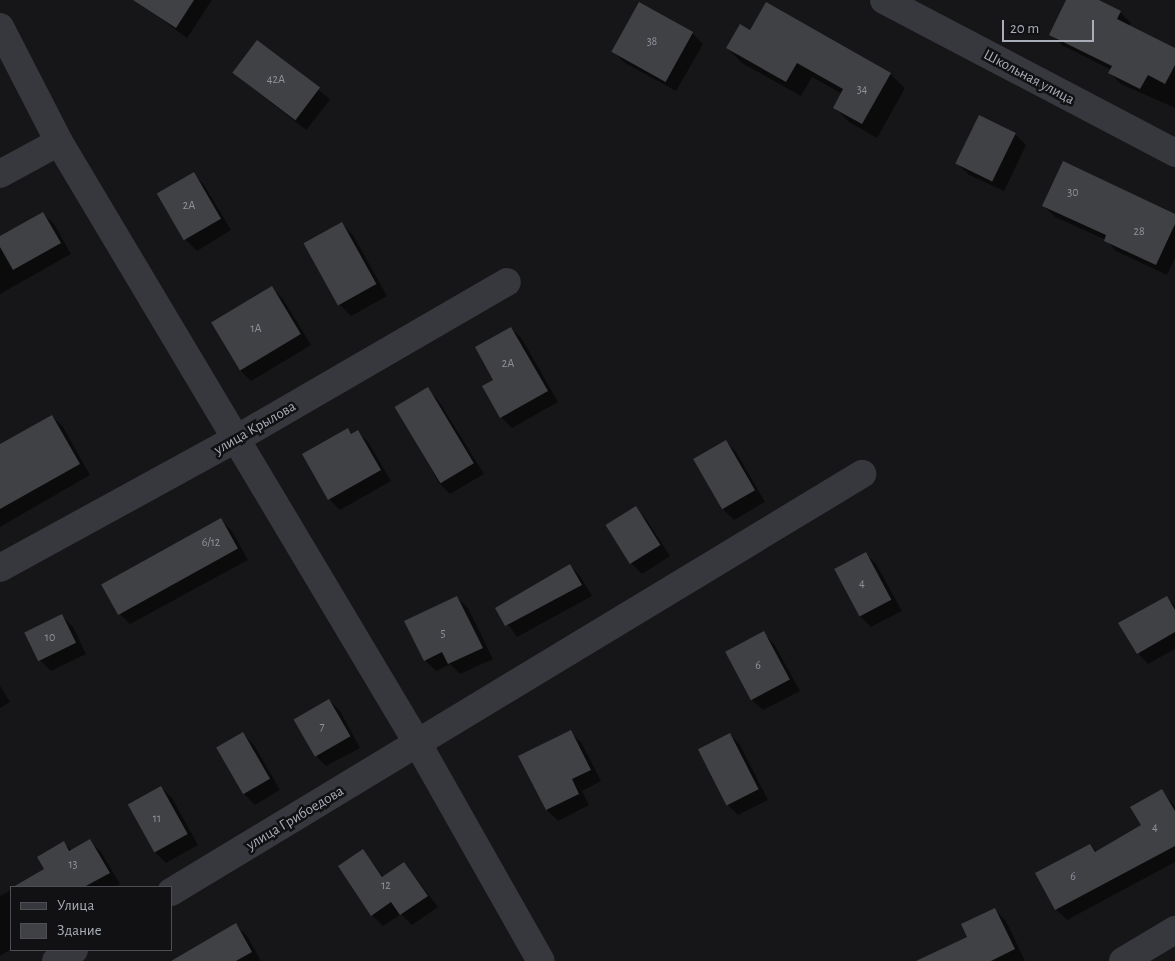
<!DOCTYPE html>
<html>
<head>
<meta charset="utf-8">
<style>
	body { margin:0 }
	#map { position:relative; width:1175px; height:961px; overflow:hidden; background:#161618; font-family:"Alegreya Sans",sans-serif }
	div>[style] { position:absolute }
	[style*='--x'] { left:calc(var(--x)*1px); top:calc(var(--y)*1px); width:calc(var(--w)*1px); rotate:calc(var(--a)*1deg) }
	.shadow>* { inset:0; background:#0007; transform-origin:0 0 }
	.building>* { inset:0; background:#404145; transform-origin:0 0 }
	.minor>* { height:28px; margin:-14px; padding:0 14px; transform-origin:14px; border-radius:14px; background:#37383d }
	span { translate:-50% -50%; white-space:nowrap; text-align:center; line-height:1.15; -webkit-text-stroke:5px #111113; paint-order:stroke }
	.number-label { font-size:12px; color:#8e929b }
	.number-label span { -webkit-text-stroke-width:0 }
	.street-label { font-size:15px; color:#a8adb8 }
	.legend { position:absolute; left:10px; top:886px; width:162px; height:65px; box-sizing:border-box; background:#111113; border:1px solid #4d4f55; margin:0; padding:6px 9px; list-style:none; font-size:15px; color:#a8adb8 }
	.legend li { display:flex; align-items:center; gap:10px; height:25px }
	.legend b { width:25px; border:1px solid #4d4f55 }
	.scale { position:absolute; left:1002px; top:20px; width:92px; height:22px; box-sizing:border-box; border:2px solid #a8adb8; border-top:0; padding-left:6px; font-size:15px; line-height:18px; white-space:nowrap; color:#a8adb8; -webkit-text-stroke:4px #111113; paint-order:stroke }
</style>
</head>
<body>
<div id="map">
	<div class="shadow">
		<div style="clip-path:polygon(150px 0,212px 0,187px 38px,145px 7px)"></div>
		<div style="clip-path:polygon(1068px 0,1097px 0,1120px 12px,1131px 23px,1129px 26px,1175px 50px,1175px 108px,1121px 84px,1110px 73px,1111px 70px,1062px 45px,1051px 34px)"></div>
		<div style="clip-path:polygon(751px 32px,890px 74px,905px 88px,877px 138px,849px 122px,834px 107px,842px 94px,812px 77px,801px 96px,742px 63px,727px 48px)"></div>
		<div style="clip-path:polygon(692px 33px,703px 44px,676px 91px,625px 63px,614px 52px)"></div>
		<div style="left:257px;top:42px;width:93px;height:39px;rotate:38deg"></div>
		<div style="clip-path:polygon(1015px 134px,1026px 145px,1004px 191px,969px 175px,958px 164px)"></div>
		<div style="clip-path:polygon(193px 174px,204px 185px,231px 230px,197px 251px,186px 240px)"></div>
		<div style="clip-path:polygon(1044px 206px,1175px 215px,1175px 258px,1167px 275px,1116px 251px,1106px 240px,1055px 217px)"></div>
		<div style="clip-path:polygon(43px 214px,54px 224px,71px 254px,0 294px,0 238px)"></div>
		<div style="clip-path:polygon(342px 224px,353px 235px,387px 296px,351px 316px,340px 305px)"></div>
		<div style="clip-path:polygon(272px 288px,283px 299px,311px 345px,251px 381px,240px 370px,212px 324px)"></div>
		<div style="clip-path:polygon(511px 328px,522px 339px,558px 402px,512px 428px,501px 417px)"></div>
		<div style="clip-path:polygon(427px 389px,438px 400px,484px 474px,450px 494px,439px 483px,397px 407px)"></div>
		<div style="clip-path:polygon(52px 416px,63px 427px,90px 475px,0 527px,0 444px)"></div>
		<div style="clip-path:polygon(348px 430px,352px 434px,357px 431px,368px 442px,391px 481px,340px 510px,329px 499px)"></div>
		<div style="clip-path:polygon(725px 441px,736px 452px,765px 502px,734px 520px,723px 509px)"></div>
		<div style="clip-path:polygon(635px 508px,646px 519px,670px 556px,642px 574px,631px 563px,608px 525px)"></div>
		<div style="clip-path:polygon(221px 520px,232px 531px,248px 560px,130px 624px,119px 613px)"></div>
		<div style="clip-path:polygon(865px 553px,876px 564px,902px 611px,871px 627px,860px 616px,835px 569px)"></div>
		<div style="clip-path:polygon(570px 565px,580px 576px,592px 596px,517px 637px,496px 608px)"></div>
		<div style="clip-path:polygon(457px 597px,468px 608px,493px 659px,460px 674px,450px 664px,436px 671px,425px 660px)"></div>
		<div style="clip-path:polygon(1166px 597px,1175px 606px,1175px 649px,1148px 664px,1138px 653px)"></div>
		<div style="clip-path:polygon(62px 616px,73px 627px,86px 654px,51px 671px,40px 660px,26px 633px)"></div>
		<div style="clip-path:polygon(763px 633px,774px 644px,800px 691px,763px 710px,752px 700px,727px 653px)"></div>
		<div style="clip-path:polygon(0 686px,10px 702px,0 708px)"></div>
		<div style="clip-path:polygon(329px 700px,340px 711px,360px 748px,326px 766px,315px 755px)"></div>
		<div style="clip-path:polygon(570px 732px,581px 742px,601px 781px,582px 791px,589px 805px,558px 821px,547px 810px,520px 757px)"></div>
		<div style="clip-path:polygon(243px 734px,254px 745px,280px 790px,255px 805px,244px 794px,218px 749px)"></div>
		<div style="clip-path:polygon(730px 734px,740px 745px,768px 800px,738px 815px,727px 804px)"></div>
		<div style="clip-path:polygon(161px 787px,172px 798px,198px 845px,166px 863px,155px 852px)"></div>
		<div style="clip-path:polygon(1161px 790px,1175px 806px,1175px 862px,1067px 920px,1056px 909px,1037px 874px,1090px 845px,1097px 852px,1143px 825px)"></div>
		<div style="clip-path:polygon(90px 841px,101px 852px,120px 884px,115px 887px,15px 887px,45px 869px,64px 843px,72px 851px)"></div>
		<div style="clip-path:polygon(363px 851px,384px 877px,404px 863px,438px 907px,412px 925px,401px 914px,383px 926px,372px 915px)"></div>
		<div style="clip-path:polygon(11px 890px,11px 949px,0 956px,0 896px)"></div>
		<div style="clip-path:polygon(995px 910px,1006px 921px,1025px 961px,920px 961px,969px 937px)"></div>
		<div style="clip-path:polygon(236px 925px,247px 936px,261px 961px,174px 961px)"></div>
	</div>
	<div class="building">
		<div style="clip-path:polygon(133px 0,194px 0,176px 28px)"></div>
		<div style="clip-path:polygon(1066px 0,1099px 0,1121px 11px,1117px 19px,1175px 48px,1175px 65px,1165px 84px,1148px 75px,1140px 89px,1108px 73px,1112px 66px,1049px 35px)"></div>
		<div style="left:639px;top:2px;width:62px;height:57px;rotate:29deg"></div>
		<div style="clip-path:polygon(766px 2px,891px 73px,862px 124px,833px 108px,843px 89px,797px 63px,786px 82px,726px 48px,740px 24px,750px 30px)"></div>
		<div style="left:257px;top:40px;width:79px;height:41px;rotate:37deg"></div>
		<div style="left:979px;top:115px;width:41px;height:54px;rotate:26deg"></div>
		<div style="clip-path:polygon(1063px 161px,1175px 214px,1175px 224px,1156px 265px,1104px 241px,1106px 235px,1042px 206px)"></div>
		<div style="left:194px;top:172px;width:54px;height:43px;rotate:60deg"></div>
		<div style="clip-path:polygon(43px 212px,61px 243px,13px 270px,0 247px,0 236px)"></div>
		<div style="left:342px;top:222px;width:71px;height:44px;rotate:61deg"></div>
		<div style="left:272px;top:286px;width:56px;height:71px;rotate:59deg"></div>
		<div style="clip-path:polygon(511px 327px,548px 391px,500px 418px,482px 386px,493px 380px,475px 347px)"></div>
		<div style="left:428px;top:387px;width:89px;height:39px;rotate:59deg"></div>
		<div style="clip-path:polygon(52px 415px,80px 464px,0 509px,0 444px)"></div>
		<div style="clip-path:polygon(348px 428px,351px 434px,358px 430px,381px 470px,328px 500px,302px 454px)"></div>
		<div style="left:726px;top:440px;width:58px;height:38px;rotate:60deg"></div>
		<div style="left:636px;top:506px;width:46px;height:36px;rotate:58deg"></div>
		<div style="left:221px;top:518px;width:35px;height:137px;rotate:61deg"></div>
		<div style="left:866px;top:552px;width:54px;height:36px;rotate:62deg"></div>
		<div style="clip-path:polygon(570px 564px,582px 585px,505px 626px,495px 608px)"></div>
		<div style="clip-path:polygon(457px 596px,483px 648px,448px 664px,442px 652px,424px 661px,404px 621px)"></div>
		<div style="clip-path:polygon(1167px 596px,1175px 610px,1175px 632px,1137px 654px,1118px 623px)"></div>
		<div style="left:62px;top:614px;width:32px;height:42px;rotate:64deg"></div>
		<div style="left:764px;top:631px;width:55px;height:44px;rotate:62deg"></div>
		<div style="left:329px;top:699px;width:43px;height:41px;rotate:60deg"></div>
		<div style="clip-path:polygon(571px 730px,591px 770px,572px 779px,579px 794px,546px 810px,518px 756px)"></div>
		<div style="left:243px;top:732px;width:54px;height:31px;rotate:60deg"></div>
		<div style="left:730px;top:733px;width:63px;height:36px;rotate:63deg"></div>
		<div style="left:161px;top:786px;width:55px;height:38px;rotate:61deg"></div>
		<div style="clip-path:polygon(1162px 789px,1175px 811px,1175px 846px,1055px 910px,1035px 873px,1090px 844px,1095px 852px,1141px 825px,1130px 807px)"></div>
		<div style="clip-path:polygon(90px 839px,110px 873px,84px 887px,13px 887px,44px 869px,37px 857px,64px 841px,69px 851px)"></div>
		<div style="clip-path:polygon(363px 849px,382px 877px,404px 862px,428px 896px,400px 915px,391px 902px,371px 916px,338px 866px)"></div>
		<div style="clip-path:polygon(995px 908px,1015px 949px,991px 961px,916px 961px,967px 937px,961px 924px)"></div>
		<div style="clip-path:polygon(236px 923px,252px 952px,236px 961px,171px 961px)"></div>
	</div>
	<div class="minor">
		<div style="--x:884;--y:0;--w:329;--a:27.7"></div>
		<div style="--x:0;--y:27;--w:129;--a:62.8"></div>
		<div style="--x:59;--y:142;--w:701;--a:59.19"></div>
		<div style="--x:418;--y:744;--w:249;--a:60.5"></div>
		<div style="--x:0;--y:174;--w:67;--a:-28.5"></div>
		<div style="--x:0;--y:568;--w:269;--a:-28.7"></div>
		<div style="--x:236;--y:439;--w:313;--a:-30.1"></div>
		<div style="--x:171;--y:892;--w:808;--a:-31.17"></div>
		<div style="--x:56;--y:961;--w:21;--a:-31"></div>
		<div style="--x:1123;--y:961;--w:61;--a:-30.8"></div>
	</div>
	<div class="number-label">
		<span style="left:652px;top:42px">38</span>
		<span style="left:276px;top:80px">42А</span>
		<span style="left:862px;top:90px">34</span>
		<span style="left:1073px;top:193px">30</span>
		<span style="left:189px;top:206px">2А</span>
		<span style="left:1139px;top:232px">28</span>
		<span style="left:256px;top:329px">1А</span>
		<span style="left:508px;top:364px">2А</span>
		<span style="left:211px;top:543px">6/12</span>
		<span style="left:862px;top:584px">4</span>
		<span style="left:443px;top:634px">5</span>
		<span style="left:50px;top:638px">10</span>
		<span style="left:758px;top:666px">6</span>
		<span style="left:322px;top:727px">7</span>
		<span style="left:157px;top:819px">11</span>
		<span style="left:1155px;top:828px">4</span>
		<span style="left:73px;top:865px">13</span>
		<span style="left:1073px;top:877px">6</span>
		<span style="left:386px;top:886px">12</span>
	</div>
	<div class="street-label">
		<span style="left:1029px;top:77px;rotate:28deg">Школьная улица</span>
		<span style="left:255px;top:428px;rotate:-30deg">улица Крылова</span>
		<span style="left:295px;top:818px;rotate:-31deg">улица Грибоедова</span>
	</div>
	<ul class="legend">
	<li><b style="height:6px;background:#37383d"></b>Улица</li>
	<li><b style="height:14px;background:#404145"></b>Здание</li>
	</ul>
	<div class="scale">20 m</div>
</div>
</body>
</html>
